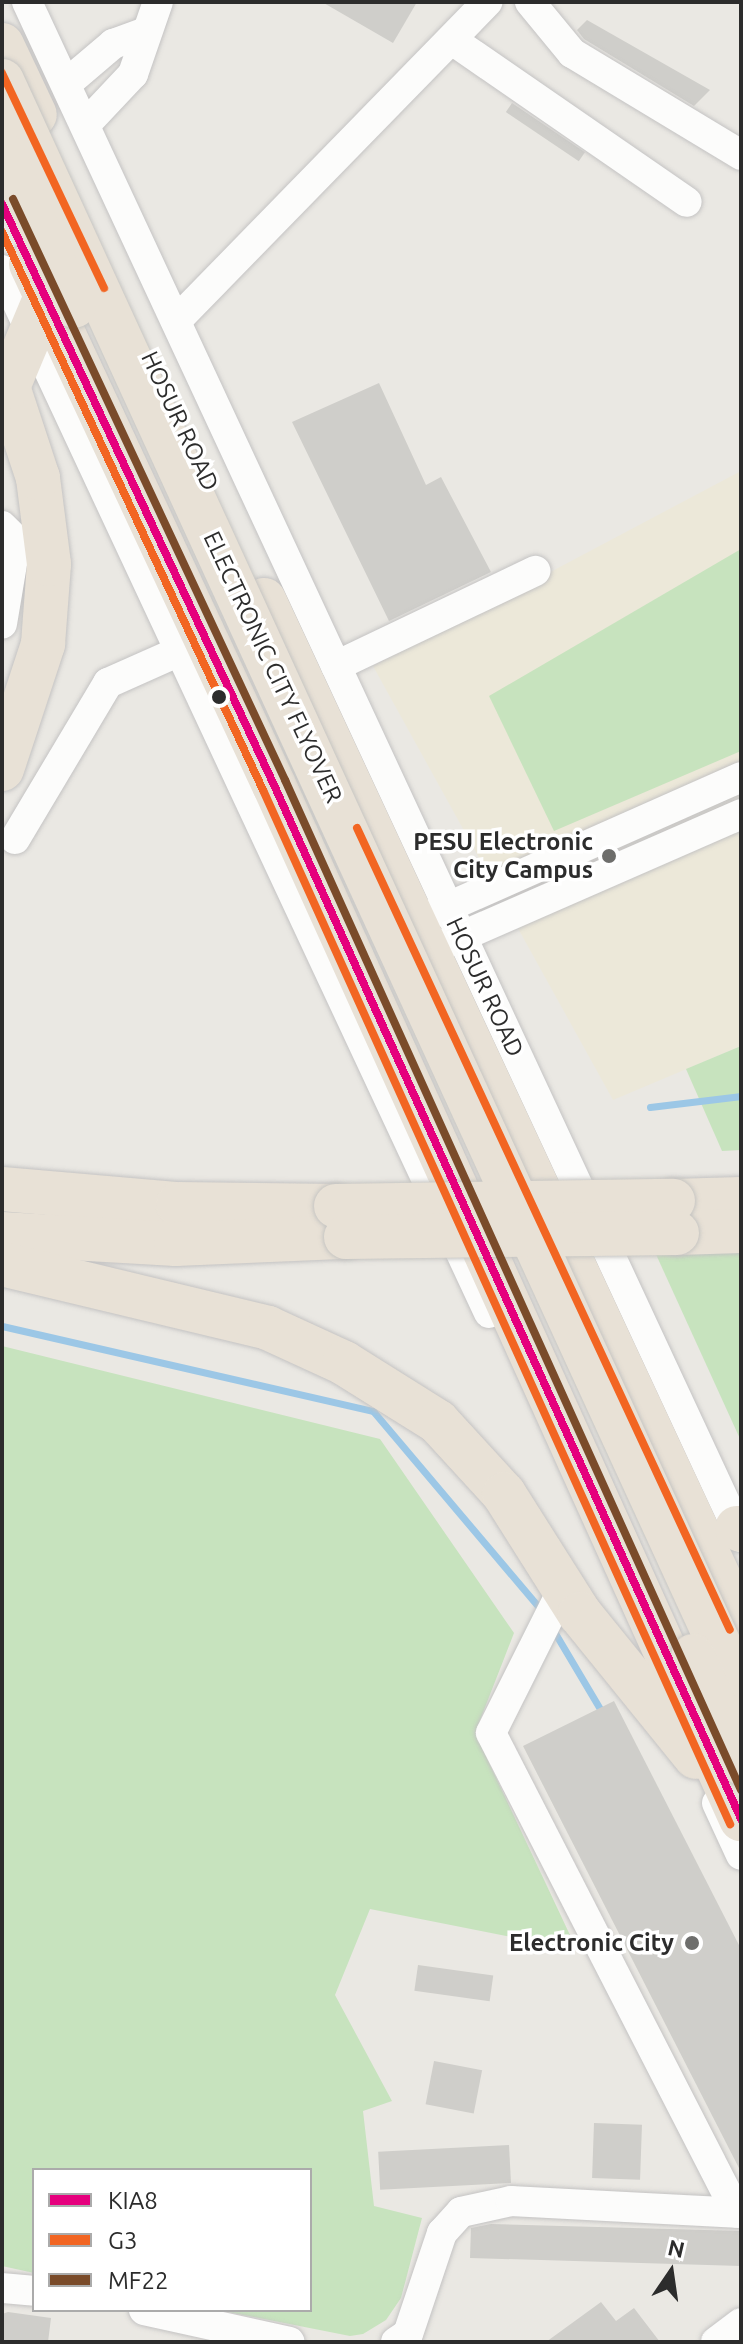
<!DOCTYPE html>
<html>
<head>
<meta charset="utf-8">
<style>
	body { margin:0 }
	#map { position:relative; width:743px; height:2344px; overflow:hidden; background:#eae8e3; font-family:Ubuntu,sans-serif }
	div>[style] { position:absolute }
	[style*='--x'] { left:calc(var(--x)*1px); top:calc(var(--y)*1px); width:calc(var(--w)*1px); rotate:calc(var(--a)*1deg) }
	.education>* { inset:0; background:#ece8d9 }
	.green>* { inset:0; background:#c7e3be }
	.stream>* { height:7px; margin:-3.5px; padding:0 3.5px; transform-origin:3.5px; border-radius:3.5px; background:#9cc7e6 }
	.building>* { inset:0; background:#cfceca; transform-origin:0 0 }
	.roads { filter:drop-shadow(0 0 2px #c4c3c3) drop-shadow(0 0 2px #c4c3c3) }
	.minor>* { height:30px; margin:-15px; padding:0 15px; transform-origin:15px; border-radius:15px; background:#fcfcfb }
	.highway>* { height:44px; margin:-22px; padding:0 22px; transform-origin:22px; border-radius:22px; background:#e8e1d6 }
	.bridges { filter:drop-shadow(0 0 2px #c6c5c2) drop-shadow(0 0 2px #c6c5c2) }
	.highway-bridge>* { height:44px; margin:-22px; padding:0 22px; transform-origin:22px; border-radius:22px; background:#e8e1d6 }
	.bus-1>* { height:8px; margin:-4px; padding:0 4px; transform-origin:4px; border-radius:4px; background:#e5007d }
	.bus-2>* { height:8px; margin:-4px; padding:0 4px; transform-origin:4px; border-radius:4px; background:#f26522 }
	.bus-3>* { height:8px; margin:-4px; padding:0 4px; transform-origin:4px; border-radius:4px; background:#7a4b2a }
	.dots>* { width:22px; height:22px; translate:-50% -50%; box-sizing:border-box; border:4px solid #fff; border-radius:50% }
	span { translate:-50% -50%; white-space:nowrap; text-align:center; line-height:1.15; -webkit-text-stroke:7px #fff; paint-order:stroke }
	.street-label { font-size:24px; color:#2c2c2c }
	.poi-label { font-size:24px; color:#2c2c2c; font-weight:700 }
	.right { translate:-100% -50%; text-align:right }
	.frame { position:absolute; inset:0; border:4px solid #2c2c2c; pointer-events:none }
	.legend { position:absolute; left:32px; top:2168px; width:280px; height:144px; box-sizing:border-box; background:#fff; border:2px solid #ababab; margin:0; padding:10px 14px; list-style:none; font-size:24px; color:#2c2c2c }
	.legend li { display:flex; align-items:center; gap:16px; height:40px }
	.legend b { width:40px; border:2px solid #ababab }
	.north { position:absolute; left:631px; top:2232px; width:80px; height:80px; -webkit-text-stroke:6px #fff; paint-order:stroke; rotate:13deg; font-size:22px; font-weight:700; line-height:32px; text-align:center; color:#2c2c2c }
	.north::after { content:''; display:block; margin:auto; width:28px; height:36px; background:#2c2c2c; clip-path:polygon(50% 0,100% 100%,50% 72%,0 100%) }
</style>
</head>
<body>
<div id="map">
	<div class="education">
		<div style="clip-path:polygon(741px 471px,741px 1046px,613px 1100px,373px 666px)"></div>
	</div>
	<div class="green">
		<div style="clip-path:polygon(741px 549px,741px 751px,554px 831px,489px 696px)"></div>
		<div style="clip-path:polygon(741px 1046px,741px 1150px,722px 1151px,686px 1069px)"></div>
		<div style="clip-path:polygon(741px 1249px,741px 1441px,654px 1250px)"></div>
		<div style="clip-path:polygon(2px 1346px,380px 1439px,514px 1633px,475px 1733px,577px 1950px,370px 1909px,335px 1995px,392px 2101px,363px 2111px,374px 2206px,422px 2218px,401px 2298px,386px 2320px,363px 2334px,350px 2336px,218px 2310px,310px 2310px,310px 2170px,34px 2170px,34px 2273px,2px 2266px)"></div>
	</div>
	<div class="stream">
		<div style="--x:650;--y:1107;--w:92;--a:-6.9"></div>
		<div style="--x:2;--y:1326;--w:381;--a:12.9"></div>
		<div style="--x:373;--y:1411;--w:262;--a:49.8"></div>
		<div style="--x:552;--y:1628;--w:100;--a:59.3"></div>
	</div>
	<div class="building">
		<div style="clip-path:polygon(322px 2px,417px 2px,393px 43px)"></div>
		<div style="clip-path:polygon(587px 20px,710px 90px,694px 106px,584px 39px,577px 30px)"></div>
		<div style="left:512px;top:103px;width:88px;height:11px;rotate:34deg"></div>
		<div style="clip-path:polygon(379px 383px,426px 485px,441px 477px,491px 572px,389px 621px,292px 422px)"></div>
		<div style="clip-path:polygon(614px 1701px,741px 1949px,741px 2172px,523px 1746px)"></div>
		<div style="left:418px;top:1965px;width:76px;height:26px;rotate:8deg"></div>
		<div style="left:434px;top:2061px;width:49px;height:44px;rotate:11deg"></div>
		<div style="left:594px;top:2123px;width:48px;height:55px;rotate:2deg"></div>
		<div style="left:509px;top:2145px;width:38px;height:131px;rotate:87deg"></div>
		<div style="clip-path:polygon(491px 2224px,741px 2231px,741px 2266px,470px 2258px,471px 2228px)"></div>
		<div style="clip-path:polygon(601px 2302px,616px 2321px,634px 2308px,660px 2342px,546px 2342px)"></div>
		<div style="clip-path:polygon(8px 2312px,51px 2318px,48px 2342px,2px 2342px,2px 2314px)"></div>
	</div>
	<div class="roads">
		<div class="minor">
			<div style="--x:27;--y:2;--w:1693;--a:65.05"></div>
			<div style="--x:530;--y:2;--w:66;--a:50.5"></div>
			<div style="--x:572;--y:53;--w:197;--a:31.1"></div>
			<div style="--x:452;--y:40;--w:285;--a:34.6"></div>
			<div style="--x:66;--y:84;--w:62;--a:-40.4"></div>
			<div style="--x:113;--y:44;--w:32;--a:-20"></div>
			<div style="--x:85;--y:125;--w:70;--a:-46.7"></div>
			<div style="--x:133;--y:74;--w:76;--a:-70.9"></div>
			<div style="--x:2;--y:270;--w:1151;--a:64.97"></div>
			<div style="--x:176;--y:321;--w:446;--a:-45.7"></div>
			<div style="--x:2;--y:526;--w:20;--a:45"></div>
			<div style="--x:16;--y:540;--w:85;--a:99.5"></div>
			<div style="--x:336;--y:666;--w:221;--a:-25.5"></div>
			<div style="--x:15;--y:839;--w:182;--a:-59.2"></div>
			<div style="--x:108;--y:683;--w:79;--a:-24"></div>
			<div style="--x:430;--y:915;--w:340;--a:-23.9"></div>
			<div style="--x:444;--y:944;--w:324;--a:-23.6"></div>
			<div style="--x:564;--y:1587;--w:163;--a:116.6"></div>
			<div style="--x:491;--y:1733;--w:539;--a:62.86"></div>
			<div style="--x:717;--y:1803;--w:57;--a:65.2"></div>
			<div style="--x:2;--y:2288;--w:32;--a:5"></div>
			<div style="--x:144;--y:2310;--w:149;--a:12.4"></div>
			<div style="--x:396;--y:2342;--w:14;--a:-34"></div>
			<div style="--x:408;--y:2334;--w:107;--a:-71.4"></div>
			<div style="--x:442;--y:2233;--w:28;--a:-48"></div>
			<div style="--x:461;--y:2212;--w:51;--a:-12.4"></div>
			<div style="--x:511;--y:2201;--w:230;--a:3"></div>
			<div style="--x:716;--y:2342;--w:31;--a:-37"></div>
		</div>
		<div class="highway">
			<div style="--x:2;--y:45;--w:77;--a:64.8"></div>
			<div style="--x:31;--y:264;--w:575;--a:65"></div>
			<div style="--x:274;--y:785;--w:1135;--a:65.69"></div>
			<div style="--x:264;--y:600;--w:1131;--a:65.04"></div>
			<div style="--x:2;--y:769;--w:132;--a:-71.8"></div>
			<div style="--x:43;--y:644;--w:80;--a:-85.7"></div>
			<div style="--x:49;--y:564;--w:87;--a:-97.3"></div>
			<div style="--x:38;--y:478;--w:96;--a:-108.2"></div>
			<div style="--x:8;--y:387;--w:99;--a:-67.3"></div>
			<div style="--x:2;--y:1189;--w:177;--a:4.9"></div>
			<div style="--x:178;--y:1204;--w:158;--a:0.7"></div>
			<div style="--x:673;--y:1201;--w:68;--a:-1.7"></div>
			<div style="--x:677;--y:1233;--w:64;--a:-1.8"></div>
			<div style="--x:2;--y:1234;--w:174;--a:3.3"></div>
			<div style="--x:176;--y:1244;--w:170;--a:-2.4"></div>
			<div style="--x:2;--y:1264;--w:274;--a:13.5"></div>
			<div style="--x:268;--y:1328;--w:84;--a:24.7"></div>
			<div style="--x:344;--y:1363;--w:111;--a:32.1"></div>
			<div style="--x:438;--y:1422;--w:98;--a:47.5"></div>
			<div style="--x:504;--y:1494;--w:142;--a:57.7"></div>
			<div style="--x:580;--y:1614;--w:184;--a:51"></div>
			<div style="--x:737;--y:1528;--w:4;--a:27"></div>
		</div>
	</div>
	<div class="bridges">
		<div class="highway-bridge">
			<div style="--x:2;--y:81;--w:1772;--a:65.36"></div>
			<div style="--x:2;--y:153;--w:169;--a:64.8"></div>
			<div style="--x:336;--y:1206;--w:337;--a:-0.9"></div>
			<div style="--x:346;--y:1237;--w:331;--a:-0.7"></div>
			<div style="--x:693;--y:1656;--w:117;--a:65.8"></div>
		</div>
	</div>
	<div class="bus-1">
		<div style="--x:2;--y:204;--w:642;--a:64.91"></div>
		<div style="--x:274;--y:785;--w:1135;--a:65.69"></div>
	</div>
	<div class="bus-2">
		<div style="--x:2;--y:73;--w:238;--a:64.6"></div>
		<div style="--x:2;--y:232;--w:616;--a:64.93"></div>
		<div style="--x:263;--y:790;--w:1135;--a:65.69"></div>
		<div style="--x:357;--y:828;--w:884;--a:65.06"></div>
	</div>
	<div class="bus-3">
		<div style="--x:13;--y:199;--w:642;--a:64.91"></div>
		<div style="--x:285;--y:780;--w:1108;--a:65.7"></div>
	</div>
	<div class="dots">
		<div style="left:219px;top:697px;background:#2c2c2c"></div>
		<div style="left:609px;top:856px;background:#6e6e6c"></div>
		<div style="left:692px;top:1943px;background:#6e6e6c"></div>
	</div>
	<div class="street-label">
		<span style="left:180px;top:421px;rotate:65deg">HOSUR ROAD</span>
		<span style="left:273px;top:667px;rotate:65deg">ELECTRONIC CITY FLYOVER</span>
		<span style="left:485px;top:987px;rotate:65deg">HOSUR ROAD</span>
	</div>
	<div class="poi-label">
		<span class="right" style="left:593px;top:856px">PESU Electronic<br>City Campus</span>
		<span class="right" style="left:674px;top:1943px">Electronic City</span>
	</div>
	<div class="frame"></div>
	<ul class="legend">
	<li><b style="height:10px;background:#e5007d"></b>KIA8</li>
	<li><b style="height:10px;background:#f26522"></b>G3</li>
	<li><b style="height:10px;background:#7a4b2a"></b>MF22</li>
	</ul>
	<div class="north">N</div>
</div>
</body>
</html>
